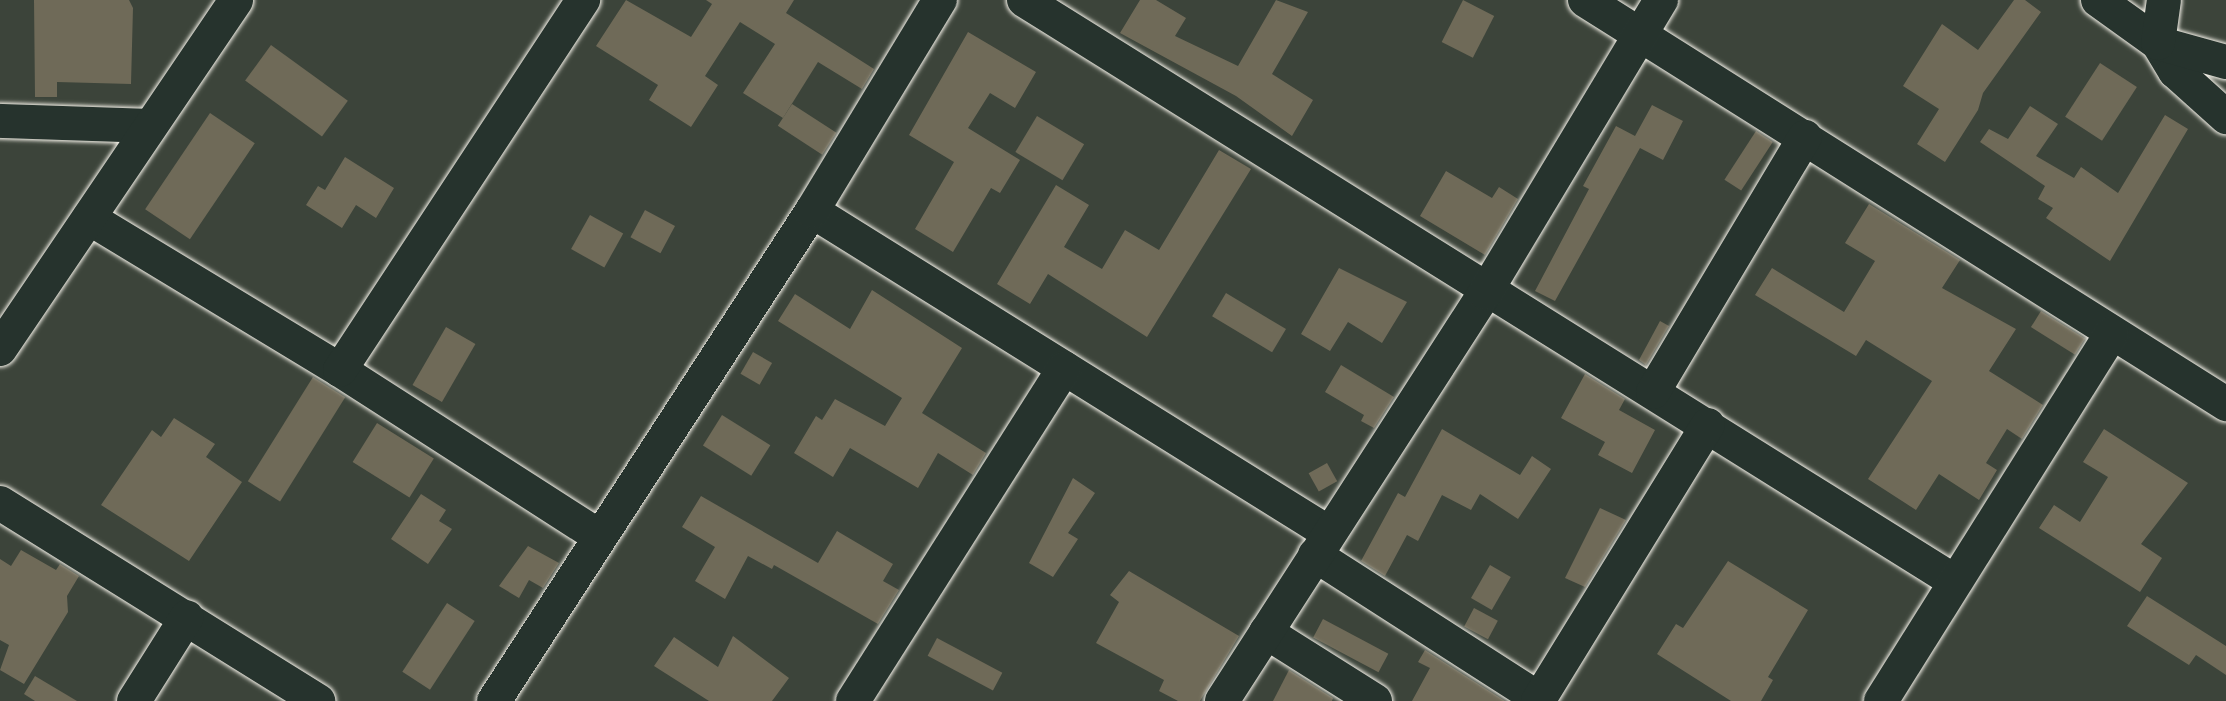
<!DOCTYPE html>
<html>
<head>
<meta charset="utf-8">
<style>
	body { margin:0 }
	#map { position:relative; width:2226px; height:701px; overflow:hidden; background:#3c443a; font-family:Kalam,sans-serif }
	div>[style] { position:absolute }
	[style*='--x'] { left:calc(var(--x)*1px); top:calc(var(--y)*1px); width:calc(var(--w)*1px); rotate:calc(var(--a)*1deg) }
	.building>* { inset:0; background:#6f6a58; transform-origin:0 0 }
	.roads { filter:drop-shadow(0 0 2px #f4f1e8) drop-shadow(0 0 2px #f4f1e8) }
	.minor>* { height:34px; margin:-17px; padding:0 17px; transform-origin:17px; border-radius:17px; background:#26332d }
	span { translate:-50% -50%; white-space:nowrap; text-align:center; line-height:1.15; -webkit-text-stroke:6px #26332d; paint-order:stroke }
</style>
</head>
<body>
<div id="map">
	<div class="building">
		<div style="clip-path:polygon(34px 0,129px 0,133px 8px,131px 84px,57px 82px,57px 97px,35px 97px)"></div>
		<div style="clip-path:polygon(626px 0,691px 37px,712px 4px,706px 0,794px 0,786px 13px,874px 69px,862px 89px,818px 62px,783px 118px,743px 93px,775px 44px,740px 22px,705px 76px,718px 85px,691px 127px,649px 100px,658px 85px,596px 46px)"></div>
		<div style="clip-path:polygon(1140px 0,1156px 0,1186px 18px,1175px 36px,1238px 66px,1276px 0,1308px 12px,1272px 74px,1313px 100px,1292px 136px,1236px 96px,1120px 33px)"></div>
		<div style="left:1463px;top:0;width:35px;height:47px;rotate:27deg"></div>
		<div style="clip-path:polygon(2014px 0,2025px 0,2041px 12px,1983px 93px,1978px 110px,1945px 162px,1917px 144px,1939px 109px,1903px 86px,1942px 24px,1978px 50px)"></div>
		<div style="clip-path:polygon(968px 32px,1036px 72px,1015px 108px,990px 93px,968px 128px,1020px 160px,1000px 193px,991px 188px,953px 252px,915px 229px,954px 162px,909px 135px)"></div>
		<div style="left:271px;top:45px;width:95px;height:44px;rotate:36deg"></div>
		<div style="left:2100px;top:63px;width:44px;height:64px;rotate:33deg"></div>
		<div style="left:792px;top:104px;width:53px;height:26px;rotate:33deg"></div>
		<div style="clip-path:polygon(1652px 105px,1683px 121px,1663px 160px,1640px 148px,1555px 301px,1535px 291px,1589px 189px,1583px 186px,1616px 126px,1635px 136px)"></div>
		<div style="clip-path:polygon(2030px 106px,2058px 124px,2036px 156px,2074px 178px,2081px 167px,2118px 193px,2165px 115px,2188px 129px,2110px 261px,2046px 218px,2053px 208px,2038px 199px,2045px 186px,1980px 142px,1989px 129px,2008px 139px)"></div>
		<div style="left:210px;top:113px;width:54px;height:116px;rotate:34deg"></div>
		<div style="left:1037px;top:116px;width:55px;height:42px;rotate:31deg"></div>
		<div style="left:1756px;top:131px;width:20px;height:58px;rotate:33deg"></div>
		<div style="clip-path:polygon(1219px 150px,1251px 169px,1147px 337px,1048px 274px,1030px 304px,997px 284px,1056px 185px,1089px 205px,1064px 247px,1102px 269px,1125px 230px,1159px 250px)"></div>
		<div style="clip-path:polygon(345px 157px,394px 188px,376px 218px,356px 205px,342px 228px,306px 205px,318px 186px,325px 190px)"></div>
		<div style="clip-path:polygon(1446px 171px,1492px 198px,1499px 187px,1518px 199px,1485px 255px,1420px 216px)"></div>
		<div style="clip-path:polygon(1869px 204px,1960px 260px,1942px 288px,2016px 329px,1989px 371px,2043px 405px,2022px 439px,2007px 429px,1986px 463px,1997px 470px,1979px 500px,1939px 474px,1916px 510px,1868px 479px,1932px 381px,1866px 340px,1856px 356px,1755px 295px,1772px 268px,1844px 312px,1875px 261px,1845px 243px)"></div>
		<div style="left:645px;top:210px;width:34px;height:31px;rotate:28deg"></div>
		<div style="left:590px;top:215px;width:38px;height:39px;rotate:29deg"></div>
		<div style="clip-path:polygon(1339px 268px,1407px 302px,1382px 343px,1348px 322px,1330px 351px,1301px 334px)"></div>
		<div style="clip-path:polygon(872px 290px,962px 348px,922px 413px,986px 453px,973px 475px,938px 453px,918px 488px,850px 448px,833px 477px,794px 453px,816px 416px,822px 420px,835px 399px,885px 426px,902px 398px,778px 321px,795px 294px,850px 329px)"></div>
		<div style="left:1226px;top:293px;width:70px;height:27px;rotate:31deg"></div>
		<div style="left:2041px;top:311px;width:52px;height:19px;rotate:32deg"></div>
		<div style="clip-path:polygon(1660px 321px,1669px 326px,1646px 365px,1639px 360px)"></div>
		<div style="left:446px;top:327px;width:34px;height:67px;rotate:30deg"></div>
		<div style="left:753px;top:352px;width:22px;height:25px;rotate:30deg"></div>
		<div style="clip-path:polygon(1341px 365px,1394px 397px,1374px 428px,1361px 421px,1364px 415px,1325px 392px)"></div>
		<div style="clip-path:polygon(1585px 374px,1625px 399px,1619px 410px,1655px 430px,1632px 473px,1598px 455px,1605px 442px,1561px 418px)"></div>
		<div style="left:313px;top:377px;width:38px;height:123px;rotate:32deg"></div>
		<div style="left:722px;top:415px;width:57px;height:36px;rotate:32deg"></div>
		<div style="clip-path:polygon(174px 418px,215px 444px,206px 457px,242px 482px,189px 561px,101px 505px,152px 430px,161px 437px)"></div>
		<div style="left:377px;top:423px;width:67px;height:46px;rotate:32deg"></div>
		<div style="clip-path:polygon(1442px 429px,1520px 475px,1532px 456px,1551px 469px,1518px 519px,1480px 494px,1471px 510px,1442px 495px,1418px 541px,1407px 535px,1385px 576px,1361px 561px,1398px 493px,1405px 497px)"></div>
		<div style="clip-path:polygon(2104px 429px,2188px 483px,2141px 544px,2162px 558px,2140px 592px,2039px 528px,2054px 505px,2080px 522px,2108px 477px,2083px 462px)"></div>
		<div style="left:1327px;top:463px;width:21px;height:21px;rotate:61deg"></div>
		<div style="clip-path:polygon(1073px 478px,1095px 493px,1068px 533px,1078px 539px,1053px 577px,1029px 563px)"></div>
		<div style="clip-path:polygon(421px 494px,446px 510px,439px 521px,452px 529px,428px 564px,391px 539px)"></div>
		<div style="clip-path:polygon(701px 496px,818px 563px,837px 531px,893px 564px,883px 581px,899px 590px,878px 624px,774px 565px,772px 569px,748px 556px,725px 599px,695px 581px,715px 547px,682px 527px)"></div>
		<div style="clip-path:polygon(1600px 508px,1626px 520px,1585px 587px,1565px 578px)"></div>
		<div style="clip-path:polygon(528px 546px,559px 563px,543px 588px,529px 580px,519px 598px,499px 586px)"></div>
		<div style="clip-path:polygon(21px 550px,56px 570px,60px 564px,79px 576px,67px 596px,68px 612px,24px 684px,0 670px,9px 645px,0 640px,0 559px,11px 566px)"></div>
		<div style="clip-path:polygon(1728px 561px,1808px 610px,1768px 677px,1773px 680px,1761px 701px,1731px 701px,1657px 654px,1676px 624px,1683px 628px)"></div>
		<div style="left:1490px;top:565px;width:24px;height:38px;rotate:30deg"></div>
		<div style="clip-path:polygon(1129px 571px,1239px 636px,1200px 701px,1178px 701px,1159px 691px,1164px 680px,1096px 643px,1119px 602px,1110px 595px)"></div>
		<div style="clip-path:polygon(2147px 596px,2226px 646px,2226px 675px,2196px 655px,2189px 665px,2127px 626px)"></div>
		<div style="left:447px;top:603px;width:33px;height:82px;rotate:33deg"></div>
		<div style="left:1474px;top:608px;width:27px;height:21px;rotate:28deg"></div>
		<div style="left:1323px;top:619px;width:74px;height:21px;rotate:28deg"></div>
		<div style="clip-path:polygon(733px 636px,789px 678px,772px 701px,709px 701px,654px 666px,674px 637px,718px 667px)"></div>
		<div style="left:937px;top:638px;width:74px;height:20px;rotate:28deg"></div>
		<div style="clip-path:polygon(1425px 650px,1505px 701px,1412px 701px,1430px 668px,1418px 662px)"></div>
		<div style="clip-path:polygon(1289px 670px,1333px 698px,1332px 701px,1273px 701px)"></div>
		<div style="clip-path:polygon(35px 676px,77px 701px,35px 701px,24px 694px)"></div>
	</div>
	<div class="roads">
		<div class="minor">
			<div style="--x:1024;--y:0;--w:1097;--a:31.99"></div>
			<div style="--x:1585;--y:0;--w:758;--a:32.22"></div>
			<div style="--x:2098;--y:0;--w:74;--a:35.6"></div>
			<div style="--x:2158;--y:43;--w:33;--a:59"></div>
			<div style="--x:2175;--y:71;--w:69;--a:42"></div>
			<div style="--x:2158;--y:43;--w:71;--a:15.6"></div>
			<div style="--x:2158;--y:43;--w:43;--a:-82.1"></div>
			<div style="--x:0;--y:121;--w:150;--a:1.9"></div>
			<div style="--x:812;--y:211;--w:609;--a:31.92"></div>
			<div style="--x:89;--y:218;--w:293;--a:31.2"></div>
			<div style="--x:340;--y:370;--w:308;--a:32.7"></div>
			<div style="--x:0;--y:349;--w:421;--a:-55.9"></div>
			<div style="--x:340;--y:370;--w:443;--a:-56.7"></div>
			<div style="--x:1653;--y:392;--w:297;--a:-59.2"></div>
			<div style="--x:0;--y:503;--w:375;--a:31.9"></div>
			<div style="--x:1315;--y:555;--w:266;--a:32.7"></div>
			<div style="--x:1266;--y:632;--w:129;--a:32.3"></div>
			<div style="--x:134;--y:701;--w:99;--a:-57.8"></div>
			<div style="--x:494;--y:701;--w:584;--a:-57.02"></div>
			<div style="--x:812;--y:211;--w:247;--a:-58.8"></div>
			<div style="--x:853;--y:701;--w:394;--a:-57.6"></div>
			<div style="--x:1222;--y:701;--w:485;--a:-57.2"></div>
			<div style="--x:1485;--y:293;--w:342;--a:-59"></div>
			<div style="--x:1538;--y:701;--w:324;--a:-58.4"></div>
			<div style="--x:1881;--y:701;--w:434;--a:-57.9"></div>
		</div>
	</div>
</div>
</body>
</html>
